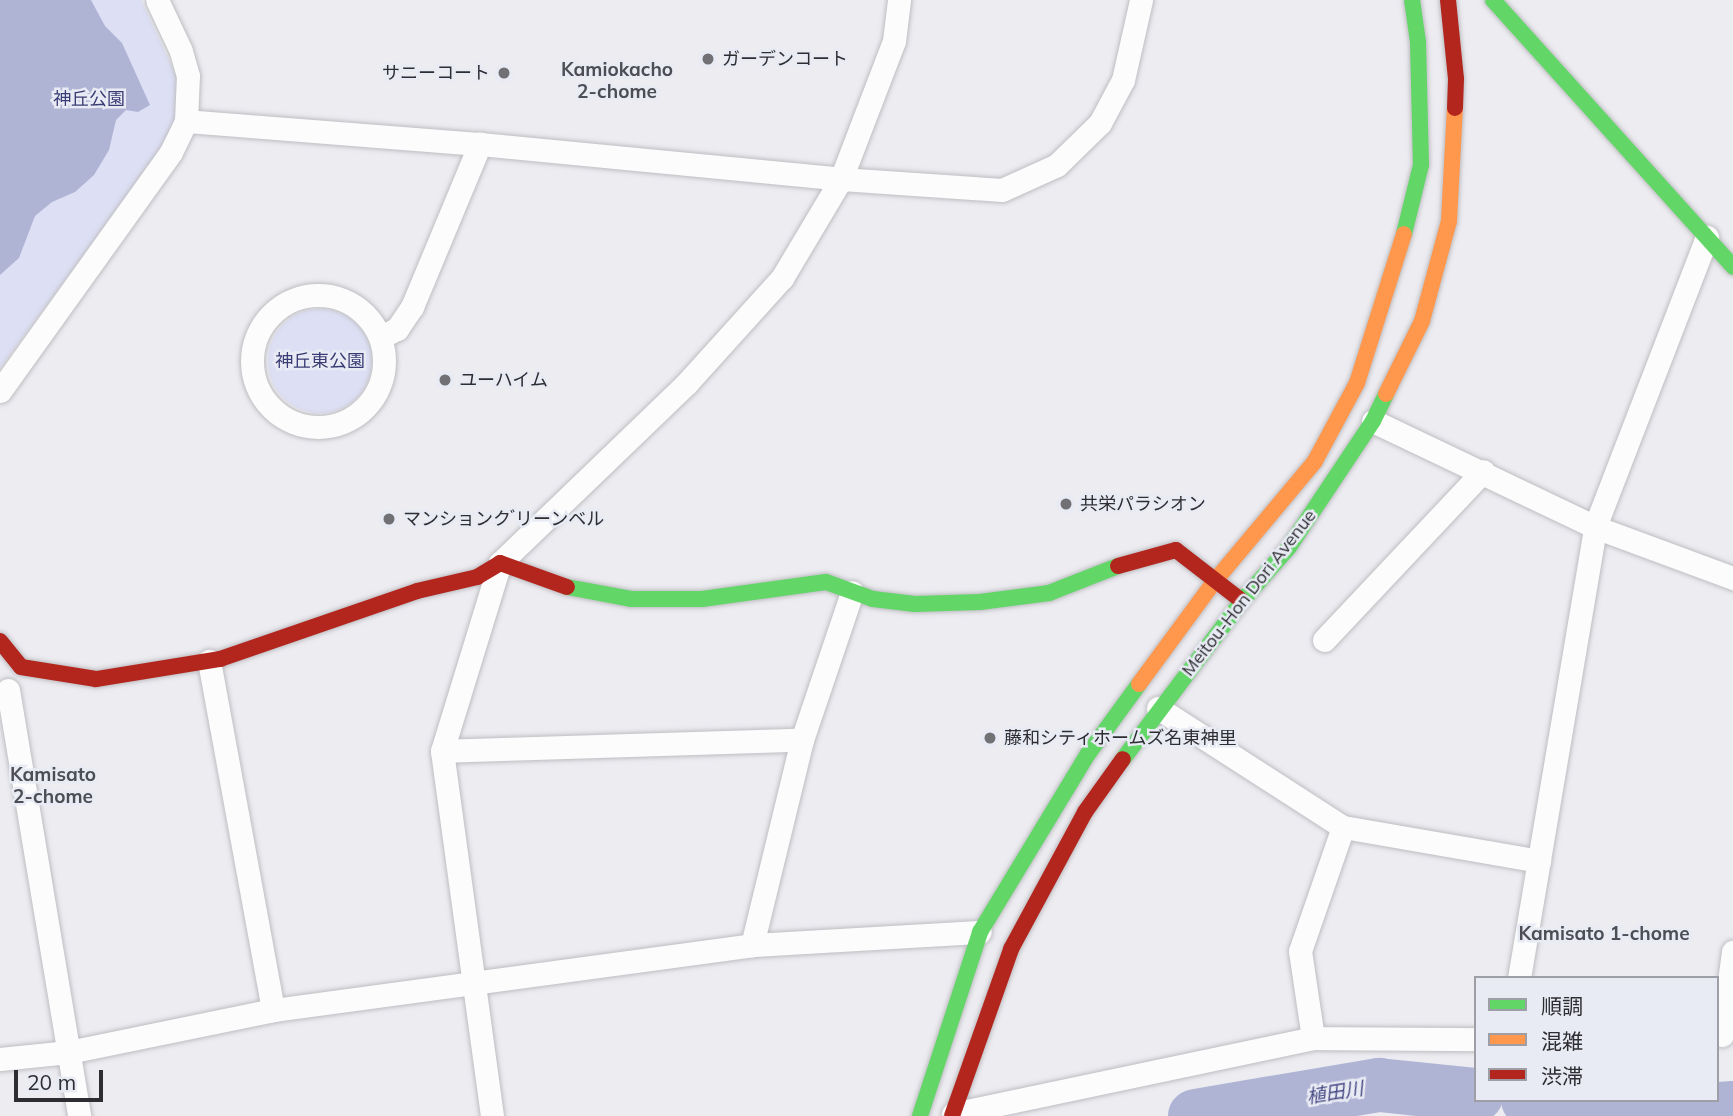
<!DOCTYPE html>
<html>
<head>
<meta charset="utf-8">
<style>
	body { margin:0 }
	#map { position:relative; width:1733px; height:1116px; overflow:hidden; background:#ececf1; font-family:Mulish,"Noto Sans JP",sans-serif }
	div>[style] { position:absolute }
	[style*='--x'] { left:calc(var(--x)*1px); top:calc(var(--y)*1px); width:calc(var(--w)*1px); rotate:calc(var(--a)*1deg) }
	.green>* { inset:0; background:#dddff4 }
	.round { border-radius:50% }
	.water>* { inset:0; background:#b0b4d4 }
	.river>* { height:54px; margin:-27px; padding:0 27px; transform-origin:27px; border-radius:27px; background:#b0b4d4 }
	.roads { filter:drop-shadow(0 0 2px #bebec2) drop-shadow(0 0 2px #bebec2) }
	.street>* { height:23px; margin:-11.5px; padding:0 11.5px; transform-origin:11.5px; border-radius:11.5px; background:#fcfcfd }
	.street>.ring { margin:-11.5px; padding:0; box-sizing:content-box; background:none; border:23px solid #fcfcfd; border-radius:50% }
	.fast>* { height:16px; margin:-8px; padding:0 8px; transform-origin:8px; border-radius:8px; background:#63d668 }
	.slow>* { height:16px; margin:-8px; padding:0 8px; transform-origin:8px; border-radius:8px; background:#ff974d }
	.jam>* { height:16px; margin:-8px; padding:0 8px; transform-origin:8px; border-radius:8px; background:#b3261e }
	.dots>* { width:19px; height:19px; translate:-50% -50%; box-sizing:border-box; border:4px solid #e9ebf4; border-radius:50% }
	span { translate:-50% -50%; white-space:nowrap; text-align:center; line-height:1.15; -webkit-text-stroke:5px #e9ebf4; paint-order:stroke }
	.poi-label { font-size:18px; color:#2e2e32 }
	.left { translate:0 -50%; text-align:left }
	.right { translate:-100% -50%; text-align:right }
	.park-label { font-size:18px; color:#3a3d75 }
	.street-label { font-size:18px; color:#2e2e32 }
	.neighbourhood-label { font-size:19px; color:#4c4d55; font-weight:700 }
	.water-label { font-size:19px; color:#454982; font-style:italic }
	.legend { position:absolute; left:1474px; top:976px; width:245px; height:126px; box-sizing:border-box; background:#e9ebf4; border:2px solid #9e9fa6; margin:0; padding:9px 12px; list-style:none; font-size:21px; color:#2e2e32 }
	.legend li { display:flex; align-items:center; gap:14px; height:35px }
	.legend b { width:35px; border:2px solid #9e9fa6 }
	.scale { position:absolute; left:14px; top:1070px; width:89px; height:32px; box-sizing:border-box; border:4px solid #2e2e32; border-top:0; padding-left:9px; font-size:21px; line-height:24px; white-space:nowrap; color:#2e2e32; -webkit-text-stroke:5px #e9ebf4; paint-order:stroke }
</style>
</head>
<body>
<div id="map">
	<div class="green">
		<div style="clip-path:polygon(0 0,141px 0,180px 84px,173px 134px,0 368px)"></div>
		<div class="round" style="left:268px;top:309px;width:104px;height:104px"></div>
	</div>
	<div class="water">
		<div style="clip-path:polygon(0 0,91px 0,105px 26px,122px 43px,150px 105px,138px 112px,126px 110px,116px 120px,109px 150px,94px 175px,75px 192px,52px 202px,35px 216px,19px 258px,0 275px)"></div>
	</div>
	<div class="river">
		<div style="--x:1528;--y:1100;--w:141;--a:5.3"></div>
		<div style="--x:1668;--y:1113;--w:65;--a:-4.4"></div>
		<div style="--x:1195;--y:1116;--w:187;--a:-9.6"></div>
		<div style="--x:1379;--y:1085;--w:98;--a:5.9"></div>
	</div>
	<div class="roads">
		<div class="street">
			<div style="--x:186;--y:121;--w:295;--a:4.5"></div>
			<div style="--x:480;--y:144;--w:363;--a:5.5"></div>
			<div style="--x:841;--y:179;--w:161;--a:3.9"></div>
			<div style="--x:1002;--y:190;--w:60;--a:-24.4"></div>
			<div style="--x:1057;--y:165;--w:60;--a:-44.3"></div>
			<div style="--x:1100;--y:123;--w:49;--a:-61.9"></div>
			<div style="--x:1123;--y:80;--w:82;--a:-77.3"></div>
			<div class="ring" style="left:252px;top:295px;width:109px;height:109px"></div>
			<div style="--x:381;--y:337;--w:18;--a:-27"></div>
			<div style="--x:397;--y:329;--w:27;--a:-56"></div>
			<div style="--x:412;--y:307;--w:177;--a:-67.4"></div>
			<div style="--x:0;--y:391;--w:294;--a:-54.4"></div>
			<div style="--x:171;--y:152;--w:34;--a:-64"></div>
			<div style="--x:186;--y:121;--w:45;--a:-87.5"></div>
			<div style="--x:188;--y:76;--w:26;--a:-106"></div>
			<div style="--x:181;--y:51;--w:56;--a:-115.2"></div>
			<div style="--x:1373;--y:421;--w:246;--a:25.5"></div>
			<div style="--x:1595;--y:527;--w:147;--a:20.3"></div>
			<div style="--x:1324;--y:640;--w:232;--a:-46.7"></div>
			<div style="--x:209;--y:661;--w:355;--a:79.6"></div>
			<div style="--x:8;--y:690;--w:432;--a:80.5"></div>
			<div style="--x:1158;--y:708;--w:220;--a:32.8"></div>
			<div style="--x:1343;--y:827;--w:199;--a:9.8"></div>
			<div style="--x:442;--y:751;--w:360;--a:-1.8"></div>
			<div style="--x:752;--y:945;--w:211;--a:-76.3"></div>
			<div style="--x:802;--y:740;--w:156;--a:-71.3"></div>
			<div style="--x:1519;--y:978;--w:457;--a:-80.4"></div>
			<div style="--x:1595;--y:527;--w:311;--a:-68.9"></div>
			<div style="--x:1722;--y:1035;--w:84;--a:-82.5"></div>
			<div style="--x:1313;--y:1038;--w:88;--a:-98.5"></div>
			<div style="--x:1300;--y:951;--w:131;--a:-70.9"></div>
			<div style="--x:0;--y:1059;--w:69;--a:-5.8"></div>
			<div style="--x:69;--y:1052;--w:208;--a:-11.6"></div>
			<div style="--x:273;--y:1010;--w:483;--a:-7.7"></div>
			<div style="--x:752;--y:945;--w:228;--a:-3.3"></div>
			<div style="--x:953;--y:1114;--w:368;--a:-11.9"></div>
			<div style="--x:1313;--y:1038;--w:163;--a:0.4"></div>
			<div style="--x:492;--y:1116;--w:368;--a:-97.8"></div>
			<div style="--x:442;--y:751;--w:197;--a:-72.9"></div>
			<div style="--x:500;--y:563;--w:260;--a:-43.9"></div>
			<div style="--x:687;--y:383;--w:142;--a:-47.9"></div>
			<div style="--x:782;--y:278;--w:115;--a:-59.2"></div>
			<div style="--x:841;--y:179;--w:148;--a:-69"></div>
			<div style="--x:894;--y:41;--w:41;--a:-83"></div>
		</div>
		<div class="fast">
			<div style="--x:1493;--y:0;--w:359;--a:48"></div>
			<div style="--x:1404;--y:234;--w:71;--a:-76.2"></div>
			<div style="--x:1421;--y:165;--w:123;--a:-91.4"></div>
			<div style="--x:1418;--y:42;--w:42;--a:-98.1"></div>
			<div style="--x:567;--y:587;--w:65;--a:10.6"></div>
			<div style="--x:631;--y:599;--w:71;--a:0"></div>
			<div style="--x:702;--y:599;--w:125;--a:-7.8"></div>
			<div style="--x:826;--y:582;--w:50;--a:19.9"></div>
			<div style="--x:873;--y:599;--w:42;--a:6.8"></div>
			<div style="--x:915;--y:604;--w:65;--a:-1.8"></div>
			<div style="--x:980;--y:602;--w:70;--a:-7.4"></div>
			<div style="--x:1049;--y:593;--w:74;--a:-21.4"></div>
			<div style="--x:1123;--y:759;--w:198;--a:-53"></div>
			<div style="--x:1242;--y:601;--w:72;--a:-49"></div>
			<div style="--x:1289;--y:547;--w:151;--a:-56.3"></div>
			<div style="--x:1373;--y:421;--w:30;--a:-64"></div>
			<div style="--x:920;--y:1116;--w:194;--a:-71.9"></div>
			<div style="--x:980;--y:932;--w:208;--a:-58.8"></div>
			<div style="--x:1088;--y:754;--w:87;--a:-53.9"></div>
		</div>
		<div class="slow">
			<div style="--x:1386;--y:394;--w:81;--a:-63.7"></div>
			<div style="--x:1422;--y:321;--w:104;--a:-74.9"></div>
			<div style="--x:1449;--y:221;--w:113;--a:-87"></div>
			<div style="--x:1139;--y:684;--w:127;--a:-53.7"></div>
			<div style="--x:1214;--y:582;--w:158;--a:-50.1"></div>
			<div style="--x:1315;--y:461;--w:89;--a:-61.7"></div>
			<div style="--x:1357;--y:383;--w:156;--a:-72.5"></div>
		</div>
		<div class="jam">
			<div style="--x:1448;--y:0;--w:79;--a:84.2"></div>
			<div style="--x:1456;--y:79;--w:29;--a:92"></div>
			<div style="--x:1118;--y:566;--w:60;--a:-15.4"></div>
			<div style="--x:1176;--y:550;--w:83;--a:37.7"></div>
			<div style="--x:0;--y:641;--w:33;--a:51"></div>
			<div style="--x:21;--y:667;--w:76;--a:9.1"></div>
			<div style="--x:96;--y:679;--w:126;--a:-9.2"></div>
			<div style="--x:220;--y:659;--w:208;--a:-19"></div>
			<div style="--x:417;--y:591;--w:62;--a:-13.1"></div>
			<div style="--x:477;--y:577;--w:27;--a:-31"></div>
			<div style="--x:500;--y:563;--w:71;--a:19.7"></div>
			<div style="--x:952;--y:1116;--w:177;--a:-70.5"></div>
			<div style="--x:1011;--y:949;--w:156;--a:-61.6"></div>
			<div style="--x:1085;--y:812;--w:65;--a:-54.4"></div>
		</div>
	</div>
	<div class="dots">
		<div style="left:708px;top:59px;background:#707075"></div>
		<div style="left:504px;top:73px;background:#707075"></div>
		<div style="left:445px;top:380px;background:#707075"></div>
		<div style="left:1066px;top:504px;background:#707075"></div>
		<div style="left:389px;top:519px;background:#707075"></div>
		<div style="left:990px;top:738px;background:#707075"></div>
	</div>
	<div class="poi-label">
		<span class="left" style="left:722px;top:59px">ガーデンコート</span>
		<span class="right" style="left:490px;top:73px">サニーコート</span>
		<span class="left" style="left:459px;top:380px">ユーハイム</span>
		<span class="left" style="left:1080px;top:504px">共栄パラシオン</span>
		<span class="left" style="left:403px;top:519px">マンションク ゙リーンベル</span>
		<span class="left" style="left:1004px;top:738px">藤和シティホームズ名東神里</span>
	</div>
	<div class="park-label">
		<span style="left:89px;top:99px">神丘公園</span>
		<span style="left:320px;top:361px">神丘東公園</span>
	</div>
	<div class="street-label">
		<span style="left:1249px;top:593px;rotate:-52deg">Meitou-Hon Dori Avenue</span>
	</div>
	<div class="neighbourhood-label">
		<span style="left:617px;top:81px">Kamiokacho<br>2-chome</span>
		<span style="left:53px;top:786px">Kamisato<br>2-chome</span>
		<span style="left:1604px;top:934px">Kamisato 1-chome</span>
	</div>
	<div class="water-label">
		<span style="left:1335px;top:1093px;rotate:-9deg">植田川</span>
	</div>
	<ul class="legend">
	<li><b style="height:9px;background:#63d668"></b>順調</li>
	<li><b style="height:9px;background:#ff974d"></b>混雑</li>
	<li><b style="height:9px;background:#b3261e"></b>渋滞</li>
	</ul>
	<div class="scale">20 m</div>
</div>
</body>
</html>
